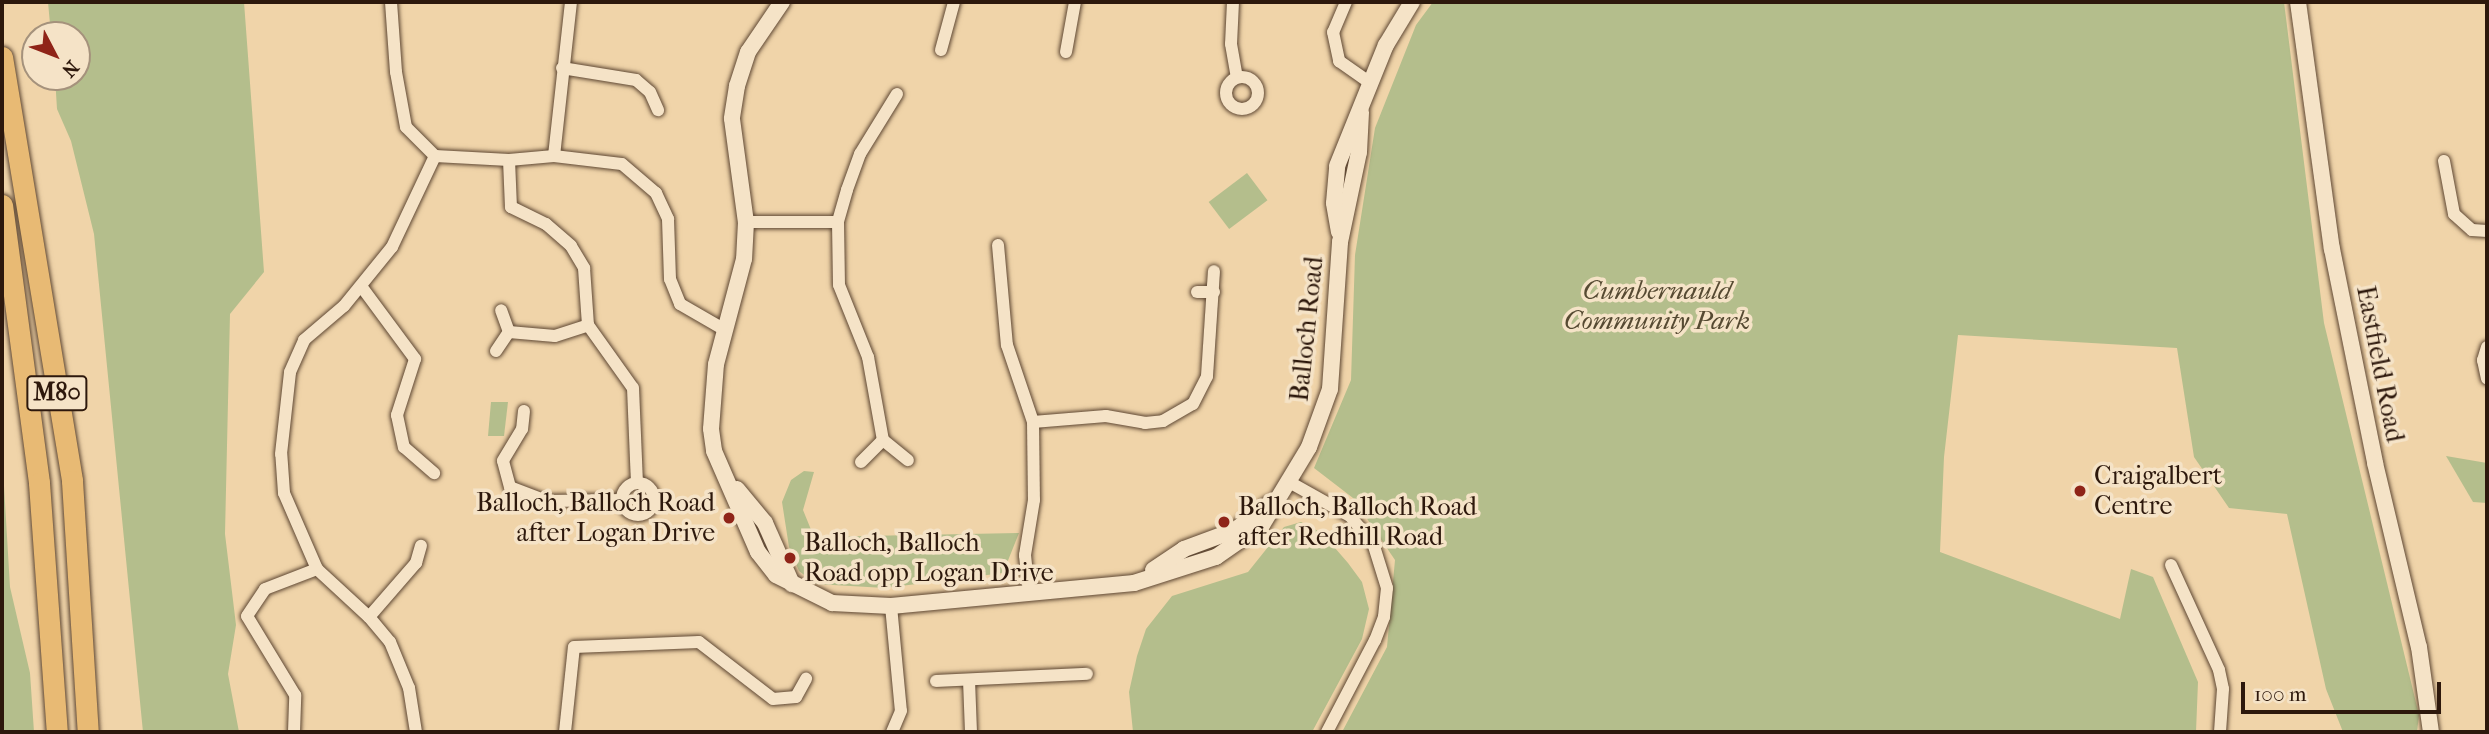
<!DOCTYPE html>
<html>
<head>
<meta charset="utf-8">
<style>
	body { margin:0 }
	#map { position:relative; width:2489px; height:734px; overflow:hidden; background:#f0d4a9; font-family:"IM FELL French Canon",serif }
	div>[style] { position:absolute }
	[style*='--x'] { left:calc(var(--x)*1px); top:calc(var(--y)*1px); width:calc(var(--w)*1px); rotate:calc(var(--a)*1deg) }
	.green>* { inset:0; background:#b4be8c; transform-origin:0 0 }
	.roads { filter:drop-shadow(0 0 2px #5e4733) drop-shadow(0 0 2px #5e4733) }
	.street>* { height:12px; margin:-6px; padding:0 6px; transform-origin:6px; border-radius:6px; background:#f5e3c7 }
	.street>.ring { margin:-6px; padding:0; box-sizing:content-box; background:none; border:12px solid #f5e3c7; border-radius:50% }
	.secondary>* { height:16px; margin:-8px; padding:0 8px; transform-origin:8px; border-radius:8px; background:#f5e3c7 }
	.highway>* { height:21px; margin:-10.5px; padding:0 10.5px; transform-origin:10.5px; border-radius:10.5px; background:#e8ba74 }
	.dots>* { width:19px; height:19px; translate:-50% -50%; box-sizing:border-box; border:4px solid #f5e3c7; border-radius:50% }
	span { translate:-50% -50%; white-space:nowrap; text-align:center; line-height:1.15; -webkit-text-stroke:7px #f5e3c7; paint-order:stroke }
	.shield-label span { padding:2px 5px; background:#f5e3c7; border:2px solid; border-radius:5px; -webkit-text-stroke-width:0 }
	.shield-label { font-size:24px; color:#2d180c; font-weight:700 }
	.park-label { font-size:26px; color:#564a32; font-style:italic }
	.street-label { font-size:26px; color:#2d180c }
	.poi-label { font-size:26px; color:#2d180c }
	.left { translate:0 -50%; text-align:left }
	.right { translate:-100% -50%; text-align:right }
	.frame { position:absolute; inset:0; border:4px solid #2d180c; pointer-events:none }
	.north { position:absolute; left:21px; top:21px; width:70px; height:70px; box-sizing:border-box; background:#f5e3c7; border:2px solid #a5927c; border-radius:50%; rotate:132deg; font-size:19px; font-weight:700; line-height:28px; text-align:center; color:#2d180c }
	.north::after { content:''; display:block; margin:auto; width:24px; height:32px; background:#8f2418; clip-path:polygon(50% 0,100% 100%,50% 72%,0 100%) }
	.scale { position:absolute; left:2241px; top:682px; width:200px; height:32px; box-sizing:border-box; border:4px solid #2d180c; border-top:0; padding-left:9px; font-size:21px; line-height:24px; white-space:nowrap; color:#2d180c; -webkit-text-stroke:5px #f5e3c7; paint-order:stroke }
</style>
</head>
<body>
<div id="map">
	<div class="green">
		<div style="clip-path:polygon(48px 2px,244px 2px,264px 272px,230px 314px,225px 534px,236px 625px,228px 674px,239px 732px,143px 732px,94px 234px,71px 141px,57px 109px,55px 77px,77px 77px,77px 35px,51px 35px)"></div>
		<div style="clip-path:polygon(1433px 2px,2284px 2px,2324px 323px,2419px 715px,2417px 732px,2343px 732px,2326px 689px,2287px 514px,2229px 508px,2194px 457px,2177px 348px,1958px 335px,1944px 457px,1940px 552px,2120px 619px,2131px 569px,2153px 577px,2198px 682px,2196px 732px,1342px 732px,1387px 647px,1395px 560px,1353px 498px,1314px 468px,1351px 380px,1355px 255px,1375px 128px,1416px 25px)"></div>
		<div style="left:1247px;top:173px;width:34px;height:48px;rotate:53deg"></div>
		<div style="clip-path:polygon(491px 402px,508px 402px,504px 436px,488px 436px)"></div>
		<div style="clip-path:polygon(2px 452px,10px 587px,30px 673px,34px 732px,2px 732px)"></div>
		<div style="clip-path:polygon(2446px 456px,2487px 463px,2487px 503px,2473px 502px)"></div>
		<div style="clip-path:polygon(804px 471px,814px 472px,803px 510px,814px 537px,1019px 533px,1003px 573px,885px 588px,816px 584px,799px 571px,789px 547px,782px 502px,791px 480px)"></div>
		<div style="clip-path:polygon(1301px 522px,1322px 533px,1348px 563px,1362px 582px,1369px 609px,1362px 639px,1312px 732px,1133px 732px,1129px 692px,1137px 656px,1146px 629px,1172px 596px,1248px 572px,1284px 527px)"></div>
	</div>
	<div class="roads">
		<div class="street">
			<div style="--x:391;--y:2;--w:70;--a:85.9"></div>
			<div style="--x:396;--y:72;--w:56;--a:79.7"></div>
			<div style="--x:406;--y:127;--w:41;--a:45"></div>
			<div style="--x:435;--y:156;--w:74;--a:3.1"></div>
			<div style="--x:509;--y:160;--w:45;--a:-5.1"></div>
			<div style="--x:554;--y:156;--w:68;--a:6.7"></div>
			<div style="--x:622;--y:164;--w:45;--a:40.5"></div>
			<div style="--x:656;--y:193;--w:29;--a:65"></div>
			<div style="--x:668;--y:219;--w:60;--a:88.1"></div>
			<div style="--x:670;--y:279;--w:27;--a:68"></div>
			<div style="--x:680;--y:304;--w:52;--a:30"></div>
			<div style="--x:1233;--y:2;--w:42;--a:92.7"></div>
			<div style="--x:1231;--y:44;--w:34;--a:80"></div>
			<div style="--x:1346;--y:2;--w:33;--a:113"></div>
			<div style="--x:1333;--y:32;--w:30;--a:78"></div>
			<div style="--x:1339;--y:61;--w:37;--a:35"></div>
			<div style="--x:941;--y:50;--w:50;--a:-74.8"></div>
			<div style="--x:1066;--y:52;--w:51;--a:-79.8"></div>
			<div style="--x:562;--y:68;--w:75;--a:9.2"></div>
			<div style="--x:636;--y:80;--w:18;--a:41"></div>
			<div style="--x:650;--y:92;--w:20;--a:66"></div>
			<div class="ring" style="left:1226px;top:77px;width:20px;height:20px"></div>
			<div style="--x:897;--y:94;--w:70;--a:121.7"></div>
			<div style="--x:860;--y:154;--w:38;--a:110"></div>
			<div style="--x:847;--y:190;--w:33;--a:106"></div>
			<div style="--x:838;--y:222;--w:63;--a:89.1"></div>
			<div style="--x:839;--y:285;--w:78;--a:68.1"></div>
			<div style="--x:868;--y:357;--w:84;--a:79.8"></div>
			<div style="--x:883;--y:440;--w:32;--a:39"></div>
			<div style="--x:554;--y:156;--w:155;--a:-83.7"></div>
			<div style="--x:509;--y:160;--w:47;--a:87.6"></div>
			<div style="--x:511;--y:207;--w:39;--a:26"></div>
			<div style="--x:546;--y:224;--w:33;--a:41"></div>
			<div style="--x:571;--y:246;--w:26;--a:59"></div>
			<div style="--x:584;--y:268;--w:57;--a:86"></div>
			<div style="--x:588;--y:325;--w:77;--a:54.5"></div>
			<div style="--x:633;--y:388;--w:94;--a:87.6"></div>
			<div style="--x:2444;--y:161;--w:54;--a:79.3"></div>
			<div style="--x:2454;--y:214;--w:24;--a:42"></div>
			<div style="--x:2472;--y:230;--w:15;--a:4"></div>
			<div style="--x:746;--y:222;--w:92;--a:0"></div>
			<div style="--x:998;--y:245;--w:100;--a:84.9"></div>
			<div style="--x:1007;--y:345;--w:81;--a:71.3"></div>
			<div style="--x:1033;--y:422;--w:78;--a:89.3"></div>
			<div style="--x:1034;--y:500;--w:56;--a:99.3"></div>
			<div style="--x:1025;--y:555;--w:38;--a:84"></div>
			<div style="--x:361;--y:286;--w:91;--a:53.5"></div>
			<div style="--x:415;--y:359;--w:59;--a:107.8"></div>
			<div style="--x:397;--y:415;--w:33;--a:78"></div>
			<div style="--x:404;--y:447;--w:40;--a:41"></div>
			<div style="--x:1197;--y:292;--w:17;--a:0"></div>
			<div style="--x:509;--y:332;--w:46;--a:5"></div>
			<div style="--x:555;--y:336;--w:35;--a:-18"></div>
			<div style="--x:2487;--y:347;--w:14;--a:107"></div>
			<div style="--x:2483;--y:360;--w:19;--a:78"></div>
			<div style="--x:496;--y:351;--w:23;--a:-56"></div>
			<div style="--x:509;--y:332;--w:23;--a:-110"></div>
			<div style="--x:524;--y:411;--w:18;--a:96"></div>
			<div style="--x:522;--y:429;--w:37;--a:121"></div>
			<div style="--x:503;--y:461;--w:27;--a:75"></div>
			<div style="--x:510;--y:487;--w:40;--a:21"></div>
			<div style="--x:547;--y:501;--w:75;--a:-0.8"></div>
			<div style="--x:1033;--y:422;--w:73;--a:-4.7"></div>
			<div style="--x:1106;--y:416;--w:40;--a:10"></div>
			<div style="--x:1145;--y:423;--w:18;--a:-6"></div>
			<div style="--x:1163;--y:421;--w:34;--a:-30"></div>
			<div style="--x:1193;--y:404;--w:31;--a:-63"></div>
			<div style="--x:1207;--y:376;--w:105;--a:-86.2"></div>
			<div style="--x:861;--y:462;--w:31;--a:-45"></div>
			<div class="ring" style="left:622px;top:483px;width:20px;height:20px"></div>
			<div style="--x:1291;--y:483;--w:68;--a:29.2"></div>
			<div style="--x:1350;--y:516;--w:35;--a:50"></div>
			<div style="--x:1373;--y:543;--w:47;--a:72.7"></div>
			<div style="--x:1387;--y:588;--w:29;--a:96"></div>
			<div style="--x:1384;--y:617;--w:25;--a:111"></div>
			<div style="--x:1375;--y:640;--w:104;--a:117.6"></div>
			<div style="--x:2171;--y:565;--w:115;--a:65.4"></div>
			<div style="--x:2219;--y:670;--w:19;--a:78"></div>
			<div style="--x:2223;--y:689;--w:43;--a:94"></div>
			<div style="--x:891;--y:606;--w:105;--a:84.6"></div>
			<div style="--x:901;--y:711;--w:23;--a:113"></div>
			<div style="--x:369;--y:617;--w:72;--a:-49"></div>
			<div style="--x:416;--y:563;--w:18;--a:-74"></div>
			<div style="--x:969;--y:680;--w:52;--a:87.8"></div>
			<div style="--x:936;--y:681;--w:151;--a:-2.7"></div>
			<div style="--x:294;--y:732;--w:37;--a:-88"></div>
			<div style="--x:295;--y:695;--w:92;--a:-121.3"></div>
			<div style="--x:247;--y:616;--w:32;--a:-56"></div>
			<div style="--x:265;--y:589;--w:56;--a:-21"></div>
			<div style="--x:416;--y:732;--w:45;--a:-99"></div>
			<div style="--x:409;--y:688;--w:50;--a:-112.4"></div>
			<div style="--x:390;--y:642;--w:33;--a:-130"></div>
			<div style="--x:369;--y:617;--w:71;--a:-137.3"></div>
			<div style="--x:317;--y:569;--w:83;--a:-113.5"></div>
			<div style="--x:284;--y:493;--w:39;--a:-94"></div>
			<div style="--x:281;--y:454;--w:82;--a:-83.7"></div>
			<div style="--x:290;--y:372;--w:35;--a:-66"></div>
			<div style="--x:304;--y:340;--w:52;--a:-40.4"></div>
			<div style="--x:344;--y:306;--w:76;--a:-50.9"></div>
			<div style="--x:392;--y:247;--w:101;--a:-64.7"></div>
			<div style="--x:565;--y:732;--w:85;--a:-84"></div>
			<div style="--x:574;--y:647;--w:125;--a:-2.3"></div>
			<div style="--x:699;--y:642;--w:93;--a:37.6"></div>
			<div style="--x:773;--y:699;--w:23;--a:-5"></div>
			<div style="--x:796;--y:697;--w:21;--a:-61"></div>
		</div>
		<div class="secondary">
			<div style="--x:782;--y:2;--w:60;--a:124.2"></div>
			<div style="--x:748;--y:52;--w:36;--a:108"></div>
			<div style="--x:737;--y:86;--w:33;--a:99"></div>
			<div style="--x:732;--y:119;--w:104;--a:82.3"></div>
			<div style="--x:746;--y:222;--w:37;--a:93"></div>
			<div style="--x:744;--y:259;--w:109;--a:104.9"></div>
			<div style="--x:716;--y:364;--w:65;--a:94.4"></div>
			<div style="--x:711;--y:429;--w:22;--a:82"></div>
			<div style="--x:714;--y:451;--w:110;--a:66.5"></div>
			<div style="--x:758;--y:552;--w:29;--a:52"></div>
			<div style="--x:776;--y:575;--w:63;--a:26.6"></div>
			<div style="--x:832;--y:603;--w:59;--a:2.9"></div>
			<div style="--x:891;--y:606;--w:244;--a:-5.4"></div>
			<div style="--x:1134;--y:583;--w:86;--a:-17.6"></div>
			<div style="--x:1216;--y:557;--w:56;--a:-34.8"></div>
			<div style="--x:1262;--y:525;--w:91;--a:-58.9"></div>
			<div style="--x:1309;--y:447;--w:62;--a:-70.1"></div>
			<div style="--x:1330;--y:389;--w:147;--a:-86.1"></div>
			<div style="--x:1340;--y:242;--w:92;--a:-78.1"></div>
			<div style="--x:1359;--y:152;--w:40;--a:-87.1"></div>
			<div style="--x:2298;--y:2;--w:249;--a:82.2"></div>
			<div style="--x:2332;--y:249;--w:218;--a:78.6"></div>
			<div style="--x:2375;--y:463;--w:189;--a:76.6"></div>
			<div style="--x:2419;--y:647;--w:86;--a:82"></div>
			<div style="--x:1339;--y:232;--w:29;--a:-100"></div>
			<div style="--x:1334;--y:203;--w:37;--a:-85"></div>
			<div style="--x:1337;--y:166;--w:131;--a:-68"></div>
			<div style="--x:1386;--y:45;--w:50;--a:-58.8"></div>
			<div style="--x:737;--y:489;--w:44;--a:50.5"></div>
			<div style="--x:765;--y:523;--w:67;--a:66.1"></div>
			<div style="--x:1153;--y:570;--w:37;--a:-34"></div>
			<div style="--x:1184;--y:549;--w:54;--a:-20.4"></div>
			<div style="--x:1235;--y:530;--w:43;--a:-37.4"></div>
		</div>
		<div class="highway">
			<div style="--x:2;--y:57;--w:430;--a:80.6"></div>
			<div style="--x:72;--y:481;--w:252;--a:86.4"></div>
			<div style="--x:2;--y:205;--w:280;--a:82.4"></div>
			<div style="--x:39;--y:483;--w:250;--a:85.9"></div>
		</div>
	</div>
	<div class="dots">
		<div style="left:2080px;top:491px;background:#8f2418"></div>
		<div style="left:729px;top:518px;background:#8f2418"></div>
		<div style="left:1224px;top:522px;background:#8f2418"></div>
		<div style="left:790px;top:558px;background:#8f2418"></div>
	</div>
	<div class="shield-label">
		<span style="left:57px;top:393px">M80</span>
	</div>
	<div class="park-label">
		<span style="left:1657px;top:306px">Cumbernauld<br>Community Park</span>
	</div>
	<div class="street-label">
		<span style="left:1307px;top:329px;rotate:-84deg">Balloch Road</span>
		<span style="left:2380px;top:364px;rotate:79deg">Eastfield Road</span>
	</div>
	<div class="poi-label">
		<span class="left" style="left:2094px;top:491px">Craigalbert<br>Centre</span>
		<span class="right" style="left:715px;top:518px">Balloch, Balloch Road<br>after Logan Drive</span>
		<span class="left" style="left:1238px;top:522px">Balloch, Balloch Road<br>after Redhill Road</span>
		<span class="left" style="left:804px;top:558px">Balloch, Balloch<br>Road opp Logan Drive</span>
	</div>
	<div class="frame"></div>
	<div class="north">N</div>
	<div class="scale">100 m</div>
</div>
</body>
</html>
